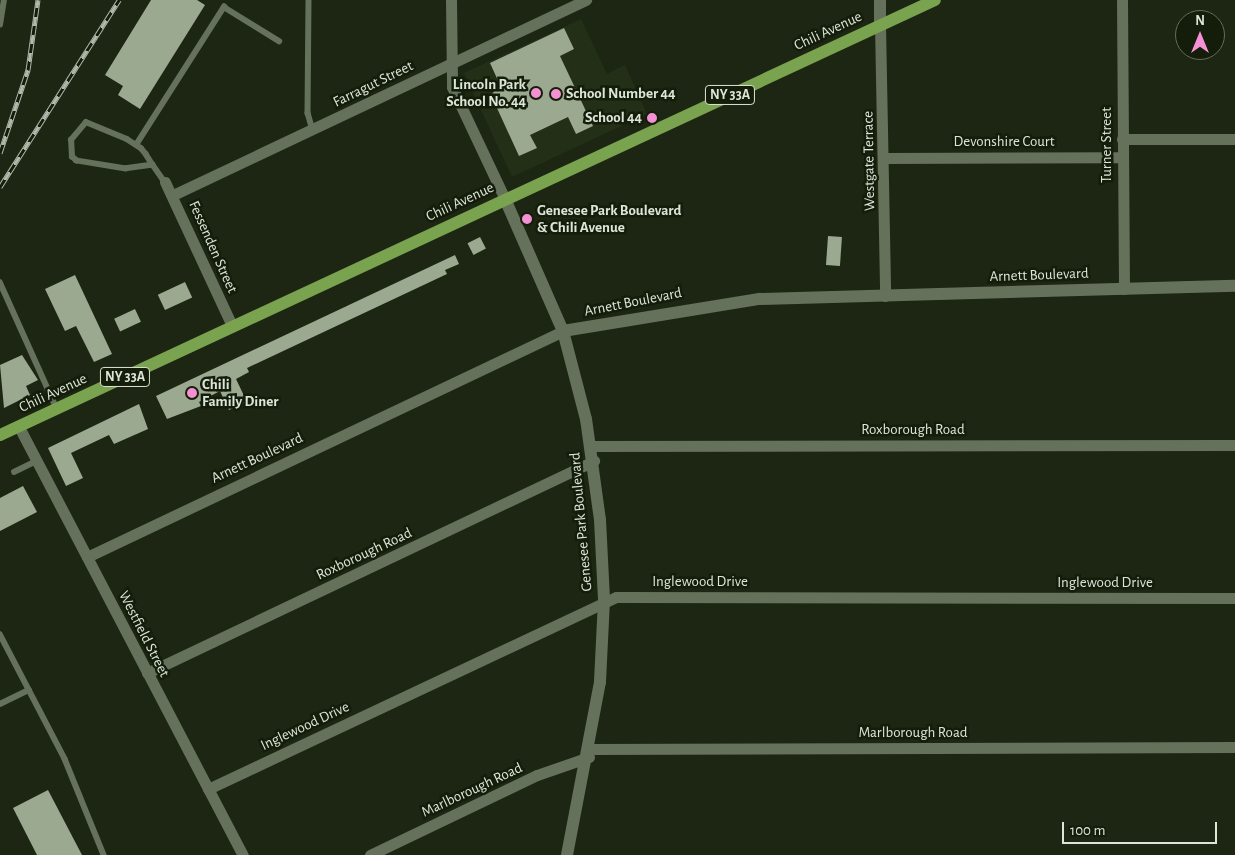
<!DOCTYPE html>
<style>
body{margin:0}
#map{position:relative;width:1235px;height:855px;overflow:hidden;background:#1c2613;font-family:"Alegreya Sans",sans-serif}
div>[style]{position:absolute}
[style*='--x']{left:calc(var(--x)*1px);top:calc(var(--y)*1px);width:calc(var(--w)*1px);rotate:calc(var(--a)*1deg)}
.built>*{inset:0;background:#233017}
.building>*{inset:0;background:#9ca991;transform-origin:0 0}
.service>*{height:5.5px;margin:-2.75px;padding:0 2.75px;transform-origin:2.75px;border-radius:2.75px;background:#65715b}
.minor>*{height:11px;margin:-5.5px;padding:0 5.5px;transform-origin:5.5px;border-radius:5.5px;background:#65715b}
.tertiary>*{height:12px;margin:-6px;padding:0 6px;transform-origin:6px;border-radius:6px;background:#65715b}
.primary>*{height:12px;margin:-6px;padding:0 6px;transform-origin:6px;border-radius:6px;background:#79a34e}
.rail>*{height:5px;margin-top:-2.5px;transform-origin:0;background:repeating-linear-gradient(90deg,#131d0a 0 9px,#b1b9ac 0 18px);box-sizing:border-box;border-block:1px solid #b1b9ac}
.dots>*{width:14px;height:14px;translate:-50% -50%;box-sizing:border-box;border:2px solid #131d0a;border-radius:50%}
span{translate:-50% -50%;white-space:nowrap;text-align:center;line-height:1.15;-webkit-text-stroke:5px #131d0a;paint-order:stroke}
.shield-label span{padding:1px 4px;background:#131d0a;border:1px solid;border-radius:4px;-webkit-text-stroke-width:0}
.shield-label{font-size:14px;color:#dde4d8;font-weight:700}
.street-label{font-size:15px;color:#dde4d8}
.poi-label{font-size:15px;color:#dde4d8;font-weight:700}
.right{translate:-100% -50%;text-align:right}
.left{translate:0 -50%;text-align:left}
.north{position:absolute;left:1175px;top:10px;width:50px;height:50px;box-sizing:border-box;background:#131d0a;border:1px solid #646d5c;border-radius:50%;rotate:0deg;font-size:14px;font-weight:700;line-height:20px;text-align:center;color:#dde4d8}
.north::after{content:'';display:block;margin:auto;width:18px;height:22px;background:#f591d2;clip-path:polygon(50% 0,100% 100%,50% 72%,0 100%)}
.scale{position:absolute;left:1062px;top:822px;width:155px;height:22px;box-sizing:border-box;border:2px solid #dde4d8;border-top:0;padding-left:6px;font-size:15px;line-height:18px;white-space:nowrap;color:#dde4d8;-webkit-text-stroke:4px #131d0a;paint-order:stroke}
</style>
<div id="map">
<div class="built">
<div style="clip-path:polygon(581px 19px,607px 74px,625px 65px,647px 114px,512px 177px,464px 73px)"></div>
</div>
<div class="building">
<div style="clip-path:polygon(151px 0,197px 0,205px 5px,140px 109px,118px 95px,123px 86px,105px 75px)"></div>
<div style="clip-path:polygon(564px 28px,574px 49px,560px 56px,593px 126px,576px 134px,568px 117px,530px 135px,537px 148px,519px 156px,491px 95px,500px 85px,490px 63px)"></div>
<div style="left:828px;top:236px;width:14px;height:29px;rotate:4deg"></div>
<div style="left:480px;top:237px;width:13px;height:14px;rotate:63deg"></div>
<div style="clip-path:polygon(455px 255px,459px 264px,445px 270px,447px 274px,247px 368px,249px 372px,236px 379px,247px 402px,229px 410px,220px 391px,199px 402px,201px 406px,167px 419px,156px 396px)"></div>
<div style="clip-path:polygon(75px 275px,112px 354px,94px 362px,76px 326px,65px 331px,45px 289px)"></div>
<div style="left:185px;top:282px;width:17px;height:30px;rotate:65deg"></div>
<div style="left:135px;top:309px;width:14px;height:23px;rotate:65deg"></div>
<div style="clip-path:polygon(22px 355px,38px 380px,26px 386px,30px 395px,4px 408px,0 365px)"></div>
<div style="clip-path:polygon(139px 404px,148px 429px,114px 444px,109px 435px,71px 453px,83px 478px,66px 486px,48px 448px)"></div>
<div style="clip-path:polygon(23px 486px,37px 512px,0 531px,0 498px)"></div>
<div style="clip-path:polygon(48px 790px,82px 855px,37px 855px,13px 808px)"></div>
</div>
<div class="service">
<div style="--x:309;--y:0;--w:113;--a:90.5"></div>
<div style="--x:308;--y:113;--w:18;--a:74"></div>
<div style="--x:0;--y:25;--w:25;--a:-81"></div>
<div style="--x:136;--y:145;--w:164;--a:-57.5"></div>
<div style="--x:224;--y:7;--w:65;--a:31.7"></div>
<div style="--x:153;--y:165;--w:27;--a:172"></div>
<div style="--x:126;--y:169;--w:50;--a:-170.7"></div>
<div style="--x:77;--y:161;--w:6;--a:-141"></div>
<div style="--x:72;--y:157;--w:17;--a:-93"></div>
<div style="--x:71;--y:140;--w:23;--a:-50"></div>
<div style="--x:86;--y:122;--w:44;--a:22.5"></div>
<div style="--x:127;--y:139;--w:17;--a:33"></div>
<div style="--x:141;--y:148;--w:8;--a:50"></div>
<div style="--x:146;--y:154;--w:13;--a:58"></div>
<div style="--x:153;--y:165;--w:21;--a:55"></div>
<div style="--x:0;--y:282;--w:139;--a:65.8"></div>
<div style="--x:14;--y:472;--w:25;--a:-26"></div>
<div style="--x:0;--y:634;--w:141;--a:62.5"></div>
<div style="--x:65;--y:759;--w:104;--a:67.9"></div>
<div style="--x:0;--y:704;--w:32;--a:-26"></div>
</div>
<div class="minor">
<div style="--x:451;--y:0;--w:87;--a:89.3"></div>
<div style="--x:452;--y:87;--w:124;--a:64.7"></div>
<div style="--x:1122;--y:0;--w:289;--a:89.6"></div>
<div style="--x:880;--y:25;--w:271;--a:88.9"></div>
<div style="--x:1122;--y:139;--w:113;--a:0"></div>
<div style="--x:885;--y:158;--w:237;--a:-0.2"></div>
<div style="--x:165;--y:182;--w:159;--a:65"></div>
<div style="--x:173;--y:195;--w:457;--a:-25.3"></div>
<div style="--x:19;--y:427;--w:483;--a:62.4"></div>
<div style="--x:591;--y:446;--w:644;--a:-0.09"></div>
<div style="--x:87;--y:557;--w:527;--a:-25.4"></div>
<div style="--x:147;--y:673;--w:495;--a:-25.4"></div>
<div style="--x:590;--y:749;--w:645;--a:-0.18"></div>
<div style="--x:208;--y:789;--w:451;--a:-25.2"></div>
<div style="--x:616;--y:597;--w:619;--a:0.09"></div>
<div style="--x:370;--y:855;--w:185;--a:-25.6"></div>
<div style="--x:537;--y:775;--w:55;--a:-19.1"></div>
</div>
<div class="tertiary">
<div style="--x:880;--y:0;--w:25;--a:90"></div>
<div style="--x:505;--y:199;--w:144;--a:66.3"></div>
<div style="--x:563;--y:331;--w:91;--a:75.4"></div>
<div style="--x:586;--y:419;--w:102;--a:82.1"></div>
<div style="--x:600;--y:520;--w:80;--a:87.1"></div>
<div style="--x:604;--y:600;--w:82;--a:92.8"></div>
<div style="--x:600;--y:682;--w:176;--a:100.8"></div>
<div style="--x:563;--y:331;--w:199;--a:-9.3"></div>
<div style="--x:759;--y:299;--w:476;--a:-1.6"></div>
</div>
<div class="primary">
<div style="--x:0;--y:435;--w:1031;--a:-24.95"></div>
</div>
<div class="rail">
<div style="--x:0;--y:153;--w:88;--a:-71.4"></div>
<div style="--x:28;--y:70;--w:71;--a:-81.9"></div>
<div style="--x:0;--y:187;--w:222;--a:-57.5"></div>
</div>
<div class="dots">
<div style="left:536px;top:93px;background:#f591d2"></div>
<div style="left:556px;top:94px;background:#f591d2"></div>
<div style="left:652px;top:118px;background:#f591d2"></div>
<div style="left:527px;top:219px;background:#f591d2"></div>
<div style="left:192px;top:393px;background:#f591d2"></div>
</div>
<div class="shield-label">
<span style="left:730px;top:95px">NY 33A</span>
<span style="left:125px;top:377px">NY 33A</span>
</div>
<div class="street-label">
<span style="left:828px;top:31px;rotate:-25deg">Chili Avenue</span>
<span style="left:373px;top:84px;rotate:-26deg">Farragut Street</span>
<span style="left:1004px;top:142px">Devonshire Court</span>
<span style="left:1107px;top:145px;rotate:-90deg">Turner Street</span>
<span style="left:869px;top:161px;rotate:-91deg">Westgate Terrace</span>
<span style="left:460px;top:202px;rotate:-25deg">Chili Avenue</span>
<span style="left:213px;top:247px;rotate:66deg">Fessenden Street</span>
<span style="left:1039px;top:275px;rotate:-2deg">Arnett Boulevard</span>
<span style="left:633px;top:302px;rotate:-11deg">Arnett Boulevard</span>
<span style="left:53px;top:393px;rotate:-25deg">Chili Avenue</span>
<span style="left:913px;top:430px">Roxborough Road</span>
<span style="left:257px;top:458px;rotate:-25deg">Arnett Boulevard</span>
<span style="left:581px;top:522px;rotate:-95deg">Genesee Park Boulevard</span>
<span style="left:364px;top:554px;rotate:-25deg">Roxborough Road</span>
<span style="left:700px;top:582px">Inglewood Drive</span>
<span style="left:1105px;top:583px">Inglewood Drive</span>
<span style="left:144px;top:634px;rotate:63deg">Westfield Street</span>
<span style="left:305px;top:726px;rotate:-25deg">Inglewood Drive</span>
<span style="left:913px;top:733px">Marlborough Road</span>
<span style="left:472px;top:790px;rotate:-25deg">Marlborough Road</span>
</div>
<div class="poi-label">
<span class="right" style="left:526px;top:93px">Lincoln Park<br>School No. 44</span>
<span class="left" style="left:566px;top:94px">School Number 44</span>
<span class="right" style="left:642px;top:118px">School 44</span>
<span class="left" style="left:537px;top:219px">Genesee Park Boulevard<br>&amp; Chili Avenue</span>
<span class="left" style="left:202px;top:393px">Chili<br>Family Diner</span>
</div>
<div class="north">N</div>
<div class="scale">100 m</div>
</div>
